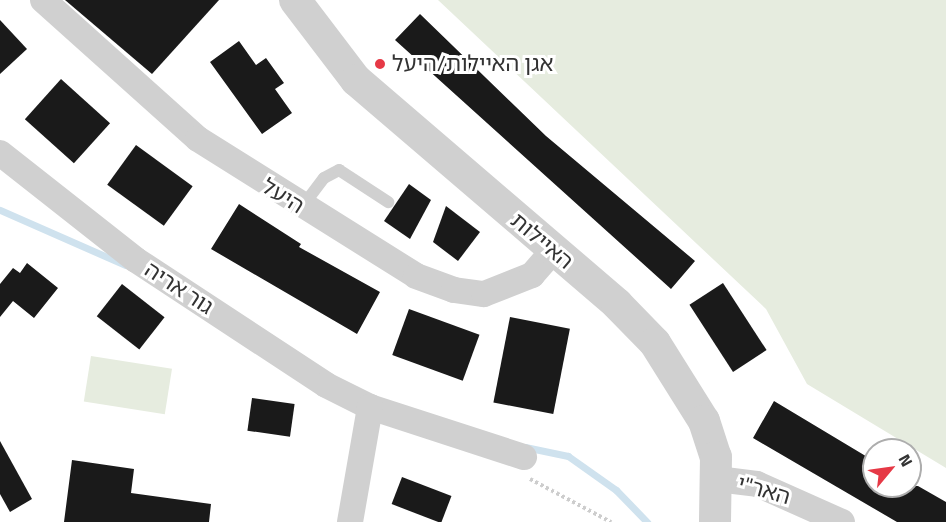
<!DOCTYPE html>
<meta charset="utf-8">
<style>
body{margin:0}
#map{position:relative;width:946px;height:522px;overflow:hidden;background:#fff;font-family:"Titillium Web","Noto Sans Hebrew",sans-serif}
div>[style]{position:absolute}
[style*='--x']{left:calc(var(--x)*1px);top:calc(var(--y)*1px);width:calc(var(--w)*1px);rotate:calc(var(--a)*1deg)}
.green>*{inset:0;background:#e6ecdf;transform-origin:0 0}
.stream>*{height:7px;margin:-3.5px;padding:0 3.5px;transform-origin:3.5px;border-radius:3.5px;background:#cfe2ee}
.building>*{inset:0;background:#1a1a1a;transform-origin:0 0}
.path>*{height:4px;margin-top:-2px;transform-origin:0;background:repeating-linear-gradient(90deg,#cdcdcd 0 3px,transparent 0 6px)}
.service>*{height:12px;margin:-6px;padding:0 6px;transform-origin:6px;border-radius:6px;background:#d0d0d0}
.minor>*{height:26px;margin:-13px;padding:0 13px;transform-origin:13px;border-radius:13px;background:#d0d0d0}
.tertiary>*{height:32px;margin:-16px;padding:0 16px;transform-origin:16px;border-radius:16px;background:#d0d0d0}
.dots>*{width:16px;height:16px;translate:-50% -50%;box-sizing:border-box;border:3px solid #fff;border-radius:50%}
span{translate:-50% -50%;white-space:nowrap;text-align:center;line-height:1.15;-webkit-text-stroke:6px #fff;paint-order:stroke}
.poi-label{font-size:22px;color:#333}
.left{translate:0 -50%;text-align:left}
.street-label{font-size:22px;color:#333}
.north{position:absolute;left:862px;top:438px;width:60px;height:60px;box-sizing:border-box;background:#fff;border:2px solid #adadad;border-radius:50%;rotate:61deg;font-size:16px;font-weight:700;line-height:24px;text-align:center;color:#333}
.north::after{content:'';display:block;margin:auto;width:21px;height:27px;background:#e63946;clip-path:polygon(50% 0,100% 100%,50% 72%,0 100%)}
</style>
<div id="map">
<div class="green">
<div style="clip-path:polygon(438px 0,946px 0,946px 468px,807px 384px,766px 309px)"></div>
<div style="left:91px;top:356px;width:82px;height:46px;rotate:9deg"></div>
</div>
<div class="stream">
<div style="--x:0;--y:210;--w:137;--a:23.7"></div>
<div style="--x:525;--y:447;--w:44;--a:11.8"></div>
<div style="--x:568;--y:456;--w:59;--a:35.3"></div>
<div style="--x:616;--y:490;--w:45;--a:45.9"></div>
</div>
<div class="building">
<div style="clip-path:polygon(65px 0,219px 0,152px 74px)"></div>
<div style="clip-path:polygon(420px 14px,546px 136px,695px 261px,671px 289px,395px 40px)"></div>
<div style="clip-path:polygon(0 20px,27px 49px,0 74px)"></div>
<div style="clip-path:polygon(239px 41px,256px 65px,266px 58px,284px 83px,275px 89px,292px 113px,262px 134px,210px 62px)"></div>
<div style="left:61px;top:79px;width:66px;height:54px;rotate:42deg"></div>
<div style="left:136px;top:145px;width:70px;height:49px;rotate:36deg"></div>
<div style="clip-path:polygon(409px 184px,431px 200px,410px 239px,384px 221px)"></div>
<div style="clip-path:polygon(239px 204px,301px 244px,299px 247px,380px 292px,357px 334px,211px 249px)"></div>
<div style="clip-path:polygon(446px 206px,480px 232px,458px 261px,433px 242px)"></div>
<div style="clip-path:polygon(27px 263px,58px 288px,34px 318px,13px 301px,0 317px,0 284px,13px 268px,20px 273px)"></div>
<div style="left:723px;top:283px;width:80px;height:40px;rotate:57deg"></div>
<div style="left:122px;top:284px;width:54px;height:41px;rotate:38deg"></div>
<div style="left:409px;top:309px;width:75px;height:49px;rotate:20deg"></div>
<div style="left:510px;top:317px;width:61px;height:87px;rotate:11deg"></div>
<div style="left:252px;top:398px;width:43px;height:33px;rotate:8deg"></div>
<div style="clip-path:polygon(774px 401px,874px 461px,874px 486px,918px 486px,946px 502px,946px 522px,897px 522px,753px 438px)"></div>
<div style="clip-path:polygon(0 441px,32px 499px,10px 512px,0 494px)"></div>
<div style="clip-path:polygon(72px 460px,134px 469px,131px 493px,211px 504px,209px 522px,64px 522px)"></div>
<div style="left:402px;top:477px;width:53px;height:29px;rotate:21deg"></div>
</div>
<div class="path">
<div style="--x:530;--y:479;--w:92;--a:28"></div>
</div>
<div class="service">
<div style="--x:302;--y:207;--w:36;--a:-53"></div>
<div style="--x:324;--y:178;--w:17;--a:-28"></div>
<div style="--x:339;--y:170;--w:59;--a:33.1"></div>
</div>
<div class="minor">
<div style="--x:43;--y:0;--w:208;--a:41.9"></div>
<div style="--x:198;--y:139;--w:257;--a:32.1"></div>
<div style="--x:416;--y:276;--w:40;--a:20.2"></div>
<div style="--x:454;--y:290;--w:30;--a:8"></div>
<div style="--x:484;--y:294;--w:52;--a:-21.6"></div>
<div style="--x:532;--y:275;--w:32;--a:-49"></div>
<div style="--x:0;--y:153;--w:173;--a:38.2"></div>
<div style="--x:136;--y:260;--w:227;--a:33.3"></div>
<div style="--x:326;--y:385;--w:49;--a:26.6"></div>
<div style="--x:370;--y:407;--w:162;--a:18"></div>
<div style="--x:717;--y:479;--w:40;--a:7.1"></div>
<div style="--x:757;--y:484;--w:93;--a:24.1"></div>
<div style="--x:350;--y:522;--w:117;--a:-80.1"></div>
</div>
<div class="tertiary">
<div style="--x:295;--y:0;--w:101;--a:52.7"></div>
<div style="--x:356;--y:80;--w:344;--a:40.6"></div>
<div style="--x:617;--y:304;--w:54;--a:45.7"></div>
<div style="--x:655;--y:343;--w:92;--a:57.9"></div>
<div style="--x:704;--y:421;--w:38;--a:72"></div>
<div style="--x:716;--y:457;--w:65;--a:90.9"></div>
</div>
<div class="dots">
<div style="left:380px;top:64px;background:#e63946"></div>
</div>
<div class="poi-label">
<span class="left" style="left:392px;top:64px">אגן האיילות/היעל</span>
</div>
<div class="street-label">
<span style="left:283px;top:196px;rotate:32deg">היעל</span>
<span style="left:542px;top:241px;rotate:40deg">האיילות</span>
<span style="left:179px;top:288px;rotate:33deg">גור אריה</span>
<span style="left:764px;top:490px;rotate:16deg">האר"י</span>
</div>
<div class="north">N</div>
</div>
